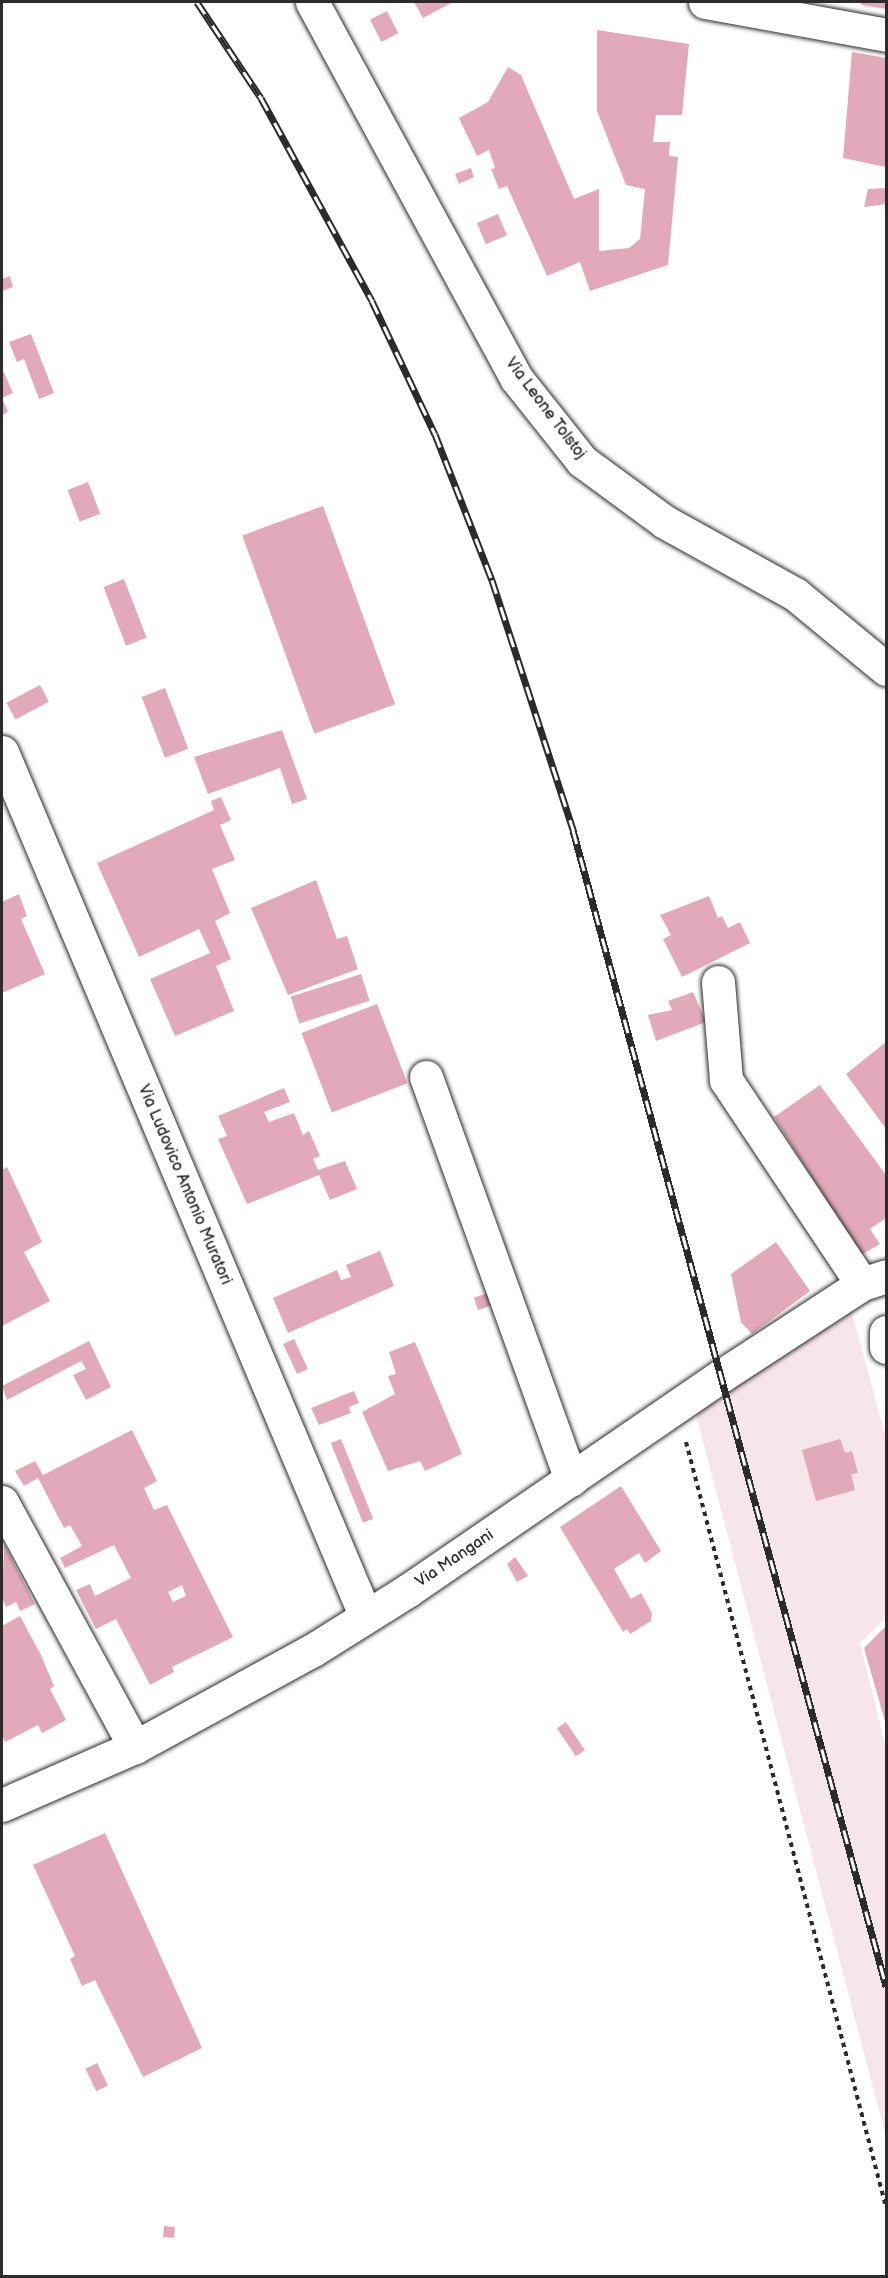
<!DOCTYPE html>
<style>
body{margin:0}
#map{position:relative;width:888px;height:2278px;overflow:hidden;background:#fff;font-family:"Balsamiq Sans",sans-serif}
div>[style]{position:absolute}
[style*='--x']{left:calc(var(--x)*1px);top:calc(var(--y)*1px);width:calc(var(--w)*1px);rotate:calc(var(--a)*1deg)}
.built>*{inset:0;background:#f6e5ea}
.building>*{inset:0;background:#e2a9ba;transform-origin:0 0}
.path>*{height:4px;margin-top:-2px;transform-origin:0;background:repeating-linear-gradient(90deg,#2b2b2b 0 4.5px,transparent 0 9px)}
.roads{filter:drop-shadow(0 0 2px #2b2b2b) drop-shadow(0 0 2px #2b2b2b)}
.minor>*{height:33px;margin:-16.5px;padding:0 16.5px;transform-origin:16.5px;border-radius:16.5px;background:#fff}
.rail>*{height:7px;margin-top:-3.5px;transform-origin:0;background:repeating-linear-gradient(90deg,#fff 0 14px,#2b2b2b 0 28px);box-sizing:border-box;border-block:2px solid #2b2b2b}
span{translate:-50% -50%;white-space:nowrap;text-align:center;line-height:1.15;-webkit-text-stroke:5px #fff;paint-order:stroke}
.street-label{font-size:16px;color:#2b2b2b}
.frame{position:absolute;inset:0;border:3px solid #2b2b2b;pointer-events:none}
</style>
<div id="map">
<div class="built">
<div style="clip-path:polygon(850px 1306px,886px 1438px,886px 1618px,860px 1643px,886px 1748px,886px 2137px,696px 1415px,705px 1399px)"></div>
</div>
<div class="building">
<div style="clip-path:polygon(414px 2px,453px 2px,423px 18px)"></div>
<div style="clip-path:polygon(861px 2px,886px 2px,886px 9px,861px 5px)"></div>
<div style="left:387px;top:11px;width:25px;height:19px;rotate:63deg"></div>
<div style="clip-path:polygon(597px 30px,689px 44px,682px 115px,656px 115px,653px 142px,670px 142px,669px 156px,678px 157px,668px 265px,590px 291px,580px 262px,547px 276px,507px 186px,499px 189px,491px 169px,495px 168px,489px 150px,477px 156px,459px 118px,488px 102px,508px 67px,521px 75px,574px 199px,599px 189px,599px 251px,629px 248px,640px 239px,645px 189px,626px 185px,597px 111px)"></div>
<div style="clip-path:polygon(852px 52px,886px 58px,886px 167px,843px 158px)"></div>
<div style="clip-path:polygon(471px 168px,474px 177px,459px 184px,455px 174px)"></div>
<div style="clip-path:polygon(886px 188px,886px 204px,864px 207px,868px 189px)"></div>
<div style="left:498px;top:214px;width:23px;height:23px;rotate:67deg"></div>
<div style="clip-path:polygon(10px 276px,13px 287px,2px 291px,2px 279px)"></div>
<div style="clip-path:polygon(31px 334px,54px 393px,39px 399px,24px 359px,17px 362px,9px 342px)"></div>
<div style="clip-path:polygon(2px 368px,13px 393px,2px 398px,8px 412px,2px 415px)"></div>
<div style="left:88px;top:482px;width:34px;height:22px;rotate:69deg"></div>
<div style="left:323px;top:506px;width:211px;height:86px;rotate:70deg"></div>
<div style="left:124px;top:579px;width:63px;height:22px;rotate:69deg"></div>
<div style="left:40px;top:685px;width:19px;height:38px;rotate:62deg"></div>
<div style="left:165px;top:688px;width:65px;height:25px;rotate:69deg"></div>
<div style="clip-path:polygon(282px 730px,307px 799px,292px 804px,280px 768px,208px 794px,194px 757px)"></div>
<div style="clip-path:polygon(221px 797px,231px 820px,220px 825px,235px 860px,212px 869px,230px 913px,215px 921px,231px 959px,216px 966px,234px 1011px,175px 1036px,150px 979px,210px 953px,199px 929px,139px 957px,97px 863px,214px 810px,211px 801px)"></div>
<div style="clip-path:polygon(316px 880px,337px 939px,347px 936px,358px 969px,288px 995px,251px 908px)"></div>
<div style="clip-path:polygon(19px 894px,27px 916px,21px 919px,45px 974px,2px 993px,2px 902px)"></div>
<div style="clip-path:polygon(709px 896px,718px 918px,722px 916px,728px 928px,740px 922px,750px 943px,682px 977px,663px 939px,671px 935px,660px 915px)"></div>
<div style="left:361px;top:974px;width:28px;height:74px;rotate:72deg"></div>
<div style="clip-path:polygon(693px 992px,706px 1022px,656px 1041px,648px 1015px,672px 1010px,668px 1001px)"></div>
<div style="left:377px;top:1004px;width:85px;height:81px;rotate:69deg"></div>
<div style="clip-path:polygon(886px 1042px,886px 1129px,846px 1074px)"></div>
<div style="clip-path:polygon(820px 1085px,886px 1175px,886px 1218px,870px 1229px,880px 1244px,861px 1255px,774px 1117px)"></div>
<div style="clip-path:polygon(284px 1088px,290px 1102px,264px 1112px,269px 1122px,294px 1113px,303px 1135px,309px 1131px,320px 1156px,313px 1159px,318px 1170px,345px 1161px,357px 1189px,330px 1200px,319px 1175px,247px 1204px,218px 1139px,227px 1136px,218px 1116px)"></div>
<div style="clip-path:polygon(7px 1167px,42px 1242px,24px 1252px,50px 1301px,2px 1326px,2px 1170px)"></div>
<div style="clip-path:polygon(776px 1242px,810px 1291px,752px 1334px,741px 1322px,731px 1274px)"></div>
<div style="clip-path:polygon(380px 1251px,394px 1286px,288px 1333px,273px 1298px,337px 1270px,341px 1280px,351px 1277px,346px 1265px)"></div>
<div style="left:491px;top:1292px;width:13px;height:18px;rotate:72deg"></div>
<div style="left:294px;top:1339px;width:33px;height:12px;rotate:65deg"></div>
<div style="clip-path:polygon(89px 1341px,111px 1387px,86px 1400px,73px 1375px,86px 1369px,81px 1361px,7px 1400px,2px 1386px)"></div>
<div style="clip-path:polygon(415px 1342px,462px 1454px,425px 1471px,420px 1461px,388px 1471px,362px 1412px,395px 1394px,388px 1376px,396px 1374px,389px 1352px)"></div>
<div style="clip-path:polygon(354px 1391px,359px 1403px,349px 1407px,351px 1413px,319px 1425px,311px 1408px)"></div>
<div style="clip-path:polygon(evenodd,132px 1430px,157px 1481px,144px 1488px,154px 1510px,167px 1505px,233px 1637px,172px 1667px,174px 1672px,150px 1685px,116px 1619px,96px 1629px,76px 1590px,90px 1584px,95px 1596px,131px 1578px,114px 1545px,65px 1568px,60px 1558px,82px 1546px,70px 1525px,64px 1528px,38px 1478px,24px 1486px,15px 1471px,35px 1461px,43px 1475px,132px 1430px,182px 1585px,186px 1596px,173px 1602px,168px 1592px,182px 1585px)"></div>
<div style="left:341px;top:1439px;width:86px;height:11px;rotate:68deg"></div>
<div style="clip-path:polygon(840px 1439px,845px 1453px,852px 1451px,858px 1473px,851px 1474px,855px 1490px,816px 1501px,802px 1450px)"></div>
<div style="clip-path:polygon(621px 1486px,661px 1551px,645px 1563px,639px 1553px,614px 1569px,631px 1599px,641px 1593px,652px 1613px,651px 1621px,630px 1634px,627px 1629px,623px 1632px,560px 1527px)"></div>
<div style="clip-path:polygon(4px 1544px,35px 1604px,20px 1611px,16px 1602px,6px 1607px,2px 1598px)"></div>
<div style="clip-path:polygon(515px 1557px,528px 1576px,517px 1582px,507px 1564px)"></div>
<div style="clip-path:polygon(20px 1616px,41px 1655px,54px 1686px,50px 1689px,66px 1720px,42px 1733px,38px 1725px,5px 1742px,2px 1735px,2px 1626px)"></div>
<div style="clip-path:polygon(886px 1626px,886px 1725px,864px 1648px)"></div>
<div style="left:566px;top:1722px;width:34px;height:11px;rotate:56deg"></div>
<div style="clip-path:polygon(105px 1833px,202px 2048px,143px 2077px,95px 1980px,82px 1986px,70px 1959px,75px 1956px,33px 1865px)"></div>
<div style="left:97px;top:2063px;width:25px;height:13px;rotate:64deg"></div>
<div style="left:164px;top:2226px;width:11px;height:11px;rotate:5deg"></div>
</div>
<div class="path">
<div style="--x:686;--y:1442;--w:791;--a:75.35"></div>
</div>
<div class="roads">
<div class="minor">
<div style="--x:312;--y:2;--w:428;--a:61.5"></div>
<div style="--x:516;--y:378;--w:106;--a:51.5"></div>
<div style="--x:582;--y:461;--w:103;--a:36.3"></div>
<div style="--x:665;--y:522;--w:149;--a:29"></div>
<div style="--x:795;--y:594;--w:118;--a:39.5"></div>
<div style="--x:705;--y:2;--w:184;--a:10.3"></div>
<div style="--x:2;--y:752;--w:938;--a:67.18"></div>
<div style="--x:718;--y:982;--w:98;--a:85.3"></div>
<div style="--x:726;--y:1080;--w:245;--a:56.3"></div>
<div style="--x:426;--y:1077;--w:428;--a:70.2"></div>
<div style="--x:886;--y:1332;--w:15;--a:90"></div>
<div style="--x:2;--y:1502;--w:279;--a:61.5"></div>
<div style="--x:2;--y:1805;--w:145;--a:-23.6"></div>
<div style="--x:135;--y:1747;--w:203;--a:-28.6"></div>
<div style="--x:313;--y:1650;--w:111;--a:-32.1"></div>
<div style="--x:407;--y:1591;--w:381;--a:-34.4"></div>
<div style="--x:721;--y:1376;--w:168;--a:-33.1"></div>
<div style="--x:862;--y:1284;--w:25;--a:-18"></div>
</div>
</div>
<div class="rail">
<div style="--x:197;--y:2;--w:115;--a:56.3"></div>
<div style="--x:261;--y:98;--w:231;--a:61.3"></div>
<div style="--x:372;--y:301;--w:147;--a:64.7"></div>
<div style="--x:435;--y:434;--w:157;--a:68.7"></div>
<div style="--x:492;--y:580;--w:263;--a:72"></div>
<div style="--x:573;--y:830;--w:1198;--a:74.85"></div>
</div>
<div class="street-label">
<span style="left:545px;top:409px;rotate:53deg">Via Leone Tolstoj</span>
<span style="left:184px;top:1185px;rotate:67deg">Via Ludovico Antonio Muratori</span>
<span style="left:455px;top:1559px;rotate:-34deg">Via Mangani</span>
</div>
<div class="frame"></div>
</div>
